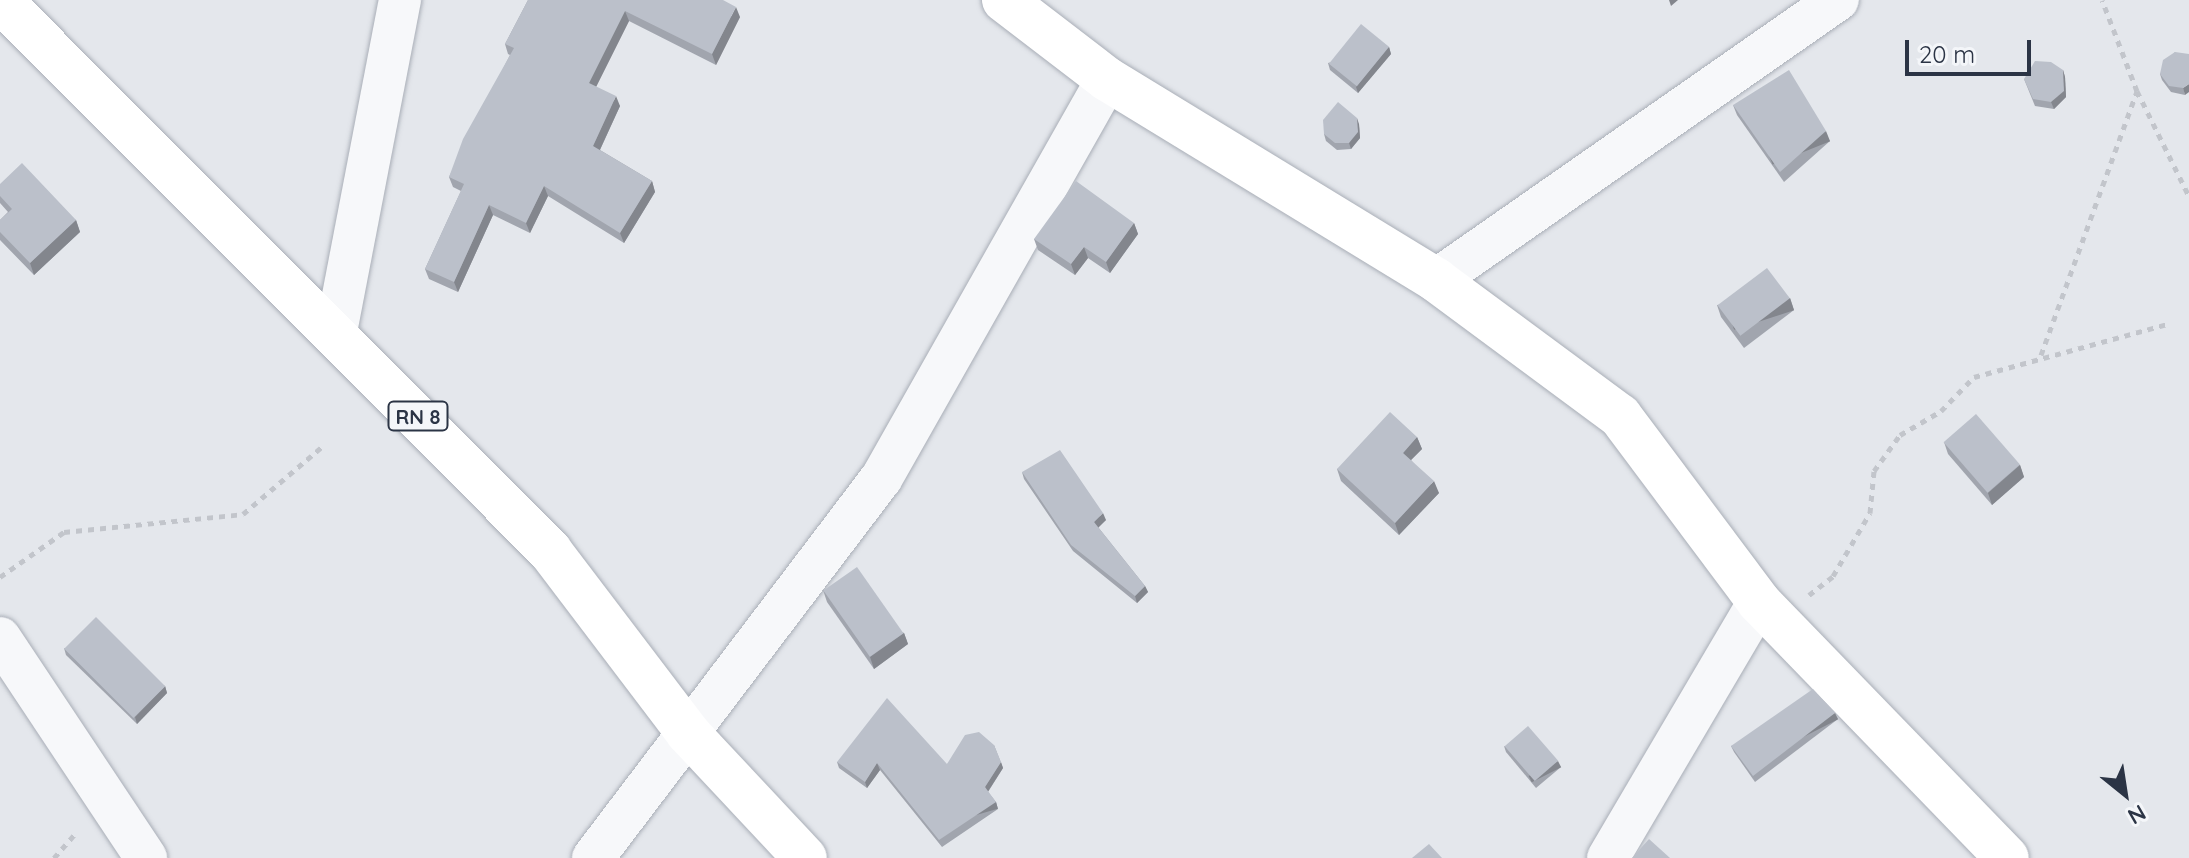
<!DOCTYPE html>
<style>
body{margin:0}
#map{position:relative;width:2189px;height:858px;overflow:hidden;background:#e4e7ec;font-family:Quicksand,sans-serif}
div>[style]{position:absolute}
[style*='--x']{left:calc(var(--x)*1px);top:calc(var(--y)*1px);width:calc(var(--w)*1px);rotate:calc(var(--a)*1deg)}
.path>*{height:5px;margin-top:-2.5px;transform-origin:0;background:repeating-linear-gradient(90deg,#c2c5cb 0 6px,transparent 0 12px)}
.roads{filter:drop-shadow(0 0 2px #a9aeb7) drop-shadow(0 0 2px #a9aeb7)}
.street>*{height:42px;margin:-21px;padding:0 21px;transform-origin:21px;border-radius:21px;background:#f7f8fa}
.secondary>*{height:44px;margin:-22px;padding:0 22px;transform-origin:22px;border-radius:22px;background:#fff}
.primary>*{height:44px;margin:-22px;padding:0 22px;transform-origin:22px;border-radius:22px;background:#fff}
.wall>*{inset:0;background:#a1a5ae}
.shaded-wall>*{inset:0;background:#83868d;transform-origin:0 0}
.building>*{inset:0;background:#bbc0ca;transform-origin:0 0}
span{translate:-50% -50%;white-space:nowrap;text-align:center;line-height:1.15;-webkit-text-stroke:6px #f4f6f9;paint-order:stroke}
.shield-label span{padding:2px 6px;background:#f4f6f9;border:2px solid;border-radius:6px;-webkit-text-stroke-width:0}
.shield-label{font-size:20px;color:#2b3445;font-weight:700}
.north{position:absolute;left:2085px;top:754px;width:80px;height:80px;-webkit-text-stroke:6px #f4f6f9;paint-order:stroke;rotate:150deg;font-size:22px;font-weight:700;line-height:32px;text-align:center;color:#2b3445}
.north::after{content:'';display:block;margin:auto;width:28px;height:36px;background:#2b3445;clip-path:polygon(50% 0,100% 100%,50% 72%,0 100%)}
.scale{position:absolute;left:1905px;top:40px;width:126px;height:36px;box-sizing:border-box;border:4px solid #2b3445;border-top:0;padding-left:10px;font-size:24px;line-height:28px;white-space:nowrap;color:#2b3445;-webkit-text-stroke:6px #f4f6f9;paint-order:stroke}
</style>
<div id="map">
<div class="path">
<div style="--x:2137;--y:91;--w:117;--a:63.7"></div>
<div style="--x:2041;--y:355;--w:281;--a:-70"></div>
<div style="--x:2137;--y:91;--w:97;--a:-111"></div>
<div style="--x:0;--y:577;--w:78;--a:-35.1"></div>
<div style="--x:64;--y:532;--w:180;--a:-5.7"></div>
<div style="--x:243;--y:514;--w:105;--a:-40.4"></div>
<div style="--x:1809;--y:595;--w:31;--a:-38"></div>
<div style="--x:1833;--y:576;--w:73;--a:-59.6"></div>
<div style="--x:1870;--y:513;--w:42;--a:-84.6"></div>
<div style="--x:1874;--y:471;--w:44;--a:-54.2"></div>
<div style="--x:1900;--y:435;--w:48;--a:-30.3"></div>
<div style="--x:1941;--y:411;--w:47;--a:-45.9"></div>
<div style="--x:1974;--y:377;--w:201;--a:-15.3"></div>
<div style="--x:54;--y:858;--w:35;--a:-49"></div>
</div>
<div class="roads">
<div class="street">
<div style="--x:1436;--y:280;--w:490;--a:-34.9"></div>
<div style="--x:336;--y:332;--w:338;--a:-79.1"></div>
<div style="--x:0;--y:638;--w:264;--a:56.4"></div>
<div style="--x:593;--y:858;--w:476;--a:-52.8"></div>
<div style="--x:881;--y:479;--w:459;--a:-60.5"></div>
<div style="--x:1608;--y:858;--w:297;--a:-59.5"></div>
</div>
<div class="secondary">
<div style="--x:1004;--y:0;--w:130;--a:37.5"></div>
<div style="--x:1107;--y:79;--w:386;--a:31.4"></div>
<div style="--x:1436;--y:280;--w:229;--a:36.5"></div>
<div style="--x:1620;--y:416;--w:232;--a:53.2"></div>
<div style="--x:1759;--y:602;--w:356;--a:45.9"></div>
</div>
<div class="primary">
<div style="--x:0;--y:0;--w:779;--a:45.05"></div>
<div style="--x:550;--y:551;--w:228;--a:52.8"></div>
<div style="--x:688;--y:733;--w:171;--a:46.9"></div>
</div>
</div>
<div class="wall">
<div style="clip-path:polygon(528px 0,740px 17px,716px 65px,629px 21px,596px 87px,620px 106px,600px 150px,652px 181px,655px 192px,624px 243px,548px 196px,530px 233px,493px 215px,458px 292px,429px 279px,425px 269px,461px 191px,453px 187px,449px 177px,510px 55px,508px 54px,505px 44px)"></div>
<div style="clip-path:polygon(1389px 47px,1391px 54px,1358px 93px,1330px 70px,1328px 63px)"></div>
<div style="clip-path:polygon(2175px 52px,2185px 95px,2171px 92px,2162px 80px,2160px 74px)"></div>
<div style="clip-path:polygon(2063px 70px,2065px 77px,2066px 97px,2054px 109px,2035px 106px,2024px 79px)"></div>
<div style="clip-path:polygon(1733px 105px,1830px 141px,1784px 182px,1737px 115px)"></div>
<div style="clip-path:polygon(1359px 124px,1360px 138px,1351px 149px,1337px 150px,1326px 141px,1324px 134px)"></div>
<div style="clip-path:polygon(0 184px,76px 220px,80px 232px,34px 275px,0 240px,0 220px,8px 212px,0 203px)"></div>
<div style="clip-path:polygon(1134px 223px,1138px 234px,1110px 273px,1088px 258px,1075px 275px,1038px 250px,1034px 239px)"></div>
<div style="clip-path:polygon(1790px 298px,1794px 310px,1744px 348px,1721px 317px,1717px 305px)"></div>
<div style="clip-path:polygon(1417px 437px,1422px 449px,1411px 460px,1439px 493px,1399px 535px,1341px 481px,1337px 469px)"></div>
<div style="clip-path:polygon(1944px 442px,2020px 465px,2024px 477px,1992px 505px,1948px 454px)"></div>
<div style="clip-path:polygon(1022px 472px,1106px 520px,1098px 527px,1145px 586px,1148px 592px,1137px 603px,1073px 551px,1024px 479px)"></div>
<div style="clip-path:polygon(823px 590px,904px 633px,908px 644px,874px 669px,827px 602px)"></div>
<div style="clip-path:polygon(64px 648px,165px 686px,167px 693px,137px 724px,66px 655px)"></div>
<div style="clip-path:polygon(1838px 719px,1755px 782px,1734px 752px,1731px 746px)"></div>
<div style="clip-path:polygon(994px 745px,1003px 768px,988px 792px,996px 802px,998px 809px,942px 847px,880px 770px,867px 788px,839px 768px,837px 762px,947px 764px)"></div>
<div style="clip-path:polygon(1504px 746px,1561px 767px,1536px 788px,1506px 752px)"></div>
</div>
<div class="shaded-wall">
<div style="clip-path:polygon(1669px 0,1678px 0,1671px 6px)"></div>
<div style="clip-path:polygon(736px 7px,740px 17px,716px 65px,712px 54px)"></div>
<div style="clip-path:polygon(625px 11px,629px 21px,593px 93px,589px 83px)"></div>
<div style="clip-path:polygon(1389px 47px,1391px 54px,1358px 93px,1356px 87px)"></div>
<div style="clip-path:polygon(2063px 70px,2065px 77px,2066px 97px,2054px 109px,2051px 102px)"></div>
<div style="clip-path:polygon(2189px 84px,2189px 92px,2185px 95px,2183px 88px)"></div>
<div style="clip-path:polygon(616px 96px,620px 106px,597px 156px,593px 146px)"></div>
<div style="clip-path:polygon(1357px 118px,1359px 124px,1360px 138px,1351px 149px,1349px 143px)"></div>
<div style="left:1826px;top:131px;width:11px;height:62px;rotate:68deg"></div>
<div style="clip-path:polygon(652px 181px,655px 192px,624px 243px,620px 233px)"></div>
<div style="clip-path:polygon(544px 186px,548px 196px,530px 233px,526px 223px)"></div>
<div style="clip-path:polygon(489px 205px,493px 215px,458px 292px,454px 282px)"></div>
<div style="clip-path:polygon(76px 220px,80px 232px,34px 275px,30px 263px)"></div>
<div style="clip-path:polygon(1134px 223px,1138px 234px,1110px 273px,1106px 262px)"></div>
<div style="clip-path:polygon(1084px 247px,1088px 258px,1075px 275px,1071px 264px)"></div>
<div style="left:1790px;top:298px;width:13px;height:63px;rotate:72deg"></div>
<div style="clip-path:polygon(1417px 437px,1422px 449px,1407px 464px,1403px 453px)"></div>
<div style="clip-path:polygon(2020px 465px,2024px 477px,1992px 505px,1988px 493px)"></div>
<div style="clip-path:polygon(1434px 481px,1439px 493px,1399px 535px,1395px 523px)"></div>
<div style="clip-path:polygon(1103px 513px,1106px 520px,1097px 529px,1094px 522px)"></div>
<div style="clip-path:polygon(1145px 586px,1148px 592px,1137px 603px,1135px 596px)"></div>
<div style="clip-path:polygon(904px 633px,908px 644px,874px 669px,870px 657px)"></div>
<div style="clip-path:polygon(165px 686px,167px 693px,137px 724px,135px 717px)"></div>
<div style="left:1835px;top:713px;width:7px;height:103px;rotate:63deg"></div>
<div style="left:1558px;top:761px;width:7px;height:33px;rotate:63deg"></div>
<div style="clip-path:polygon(1001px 762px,1003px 768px,987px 793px,985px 787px)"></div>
<div style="clip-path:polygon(877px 763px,880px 770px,867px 788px,865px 782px)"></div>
<div style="left:996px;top:802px;width:7px;height:69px;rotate:74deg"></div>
</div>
<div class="building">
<div style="clip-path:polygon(528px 0,723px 0,736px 7px,712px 54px,625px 11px,589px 83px,616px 96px,593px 146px,652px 181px,620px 233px,544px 186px,526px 223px,489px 205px,454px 282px,425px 269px,464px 184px,449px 177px,463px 139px,514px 48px,505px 44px)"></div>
<div style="left:1361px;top:24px;width:36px;height:51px;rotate:39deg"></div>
<div style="clip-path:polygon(2175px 52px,2189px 54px,2189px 84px,2183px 88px,2169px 86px,2160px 74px,2163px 60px)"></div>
<div style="clip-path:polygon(2035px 61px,2051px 62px,2063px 70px,2064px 91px,2051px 102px,2033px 99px,2024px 79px)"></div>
<div style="clip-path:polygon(1789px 70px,1826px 131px,1780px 172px,1733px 105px)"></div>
<div style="clip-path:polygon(1338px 102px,1357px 118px,1358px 132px,1349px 143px,1335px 143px,1324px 134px,1323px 120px)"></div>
<div style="clip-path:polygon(22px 163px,76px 220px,30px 263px,0 232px,0 220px,12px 209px,0 196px,0 184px)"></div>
<div style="clip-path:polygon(1076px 181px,1134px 223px,1106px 262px,1084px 247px,1071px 264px,1034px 239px)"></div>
<div style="left:1767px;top:268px;width:38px;height:62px;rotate:53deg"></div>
<div style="clip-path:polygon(1390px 412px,1417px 437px,1403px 453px,1434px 481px,1395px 523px,1337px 469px)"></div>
<div style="left:1976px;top:414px;width:67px;height:43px;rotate:49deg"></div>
<div style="clip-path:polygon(1060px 450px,1103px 513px,1094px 522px,1145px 586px,1135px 596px,1071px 545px,1022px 472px)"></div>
<div style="left:857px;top:567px;width:81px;height:41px;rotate:55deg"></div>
<div style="left:96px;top:617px;width:98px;height:45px;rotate:45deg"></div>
<div style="clip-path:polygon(1813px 689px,1835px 713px,1753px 776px,1731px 746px)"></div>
<div style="clip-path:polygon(887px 698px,947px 764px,965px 735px,979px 732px,994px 745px,1001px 762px,985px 787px,996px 802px,939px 840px,877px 763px,865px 782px,837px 762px)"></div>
<div style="left:1528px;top:726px;width:46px;height:31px;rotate:49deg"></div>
<div style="clip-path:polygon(1649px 839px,1670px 858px,1632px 858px)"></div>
<div style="clip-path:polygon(1429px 844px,1442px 858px,1412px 858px)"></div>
</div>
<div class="shield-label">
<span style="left:418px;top:416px">RN 8</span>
</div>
<div class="north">N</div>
<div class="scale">20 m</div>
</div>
